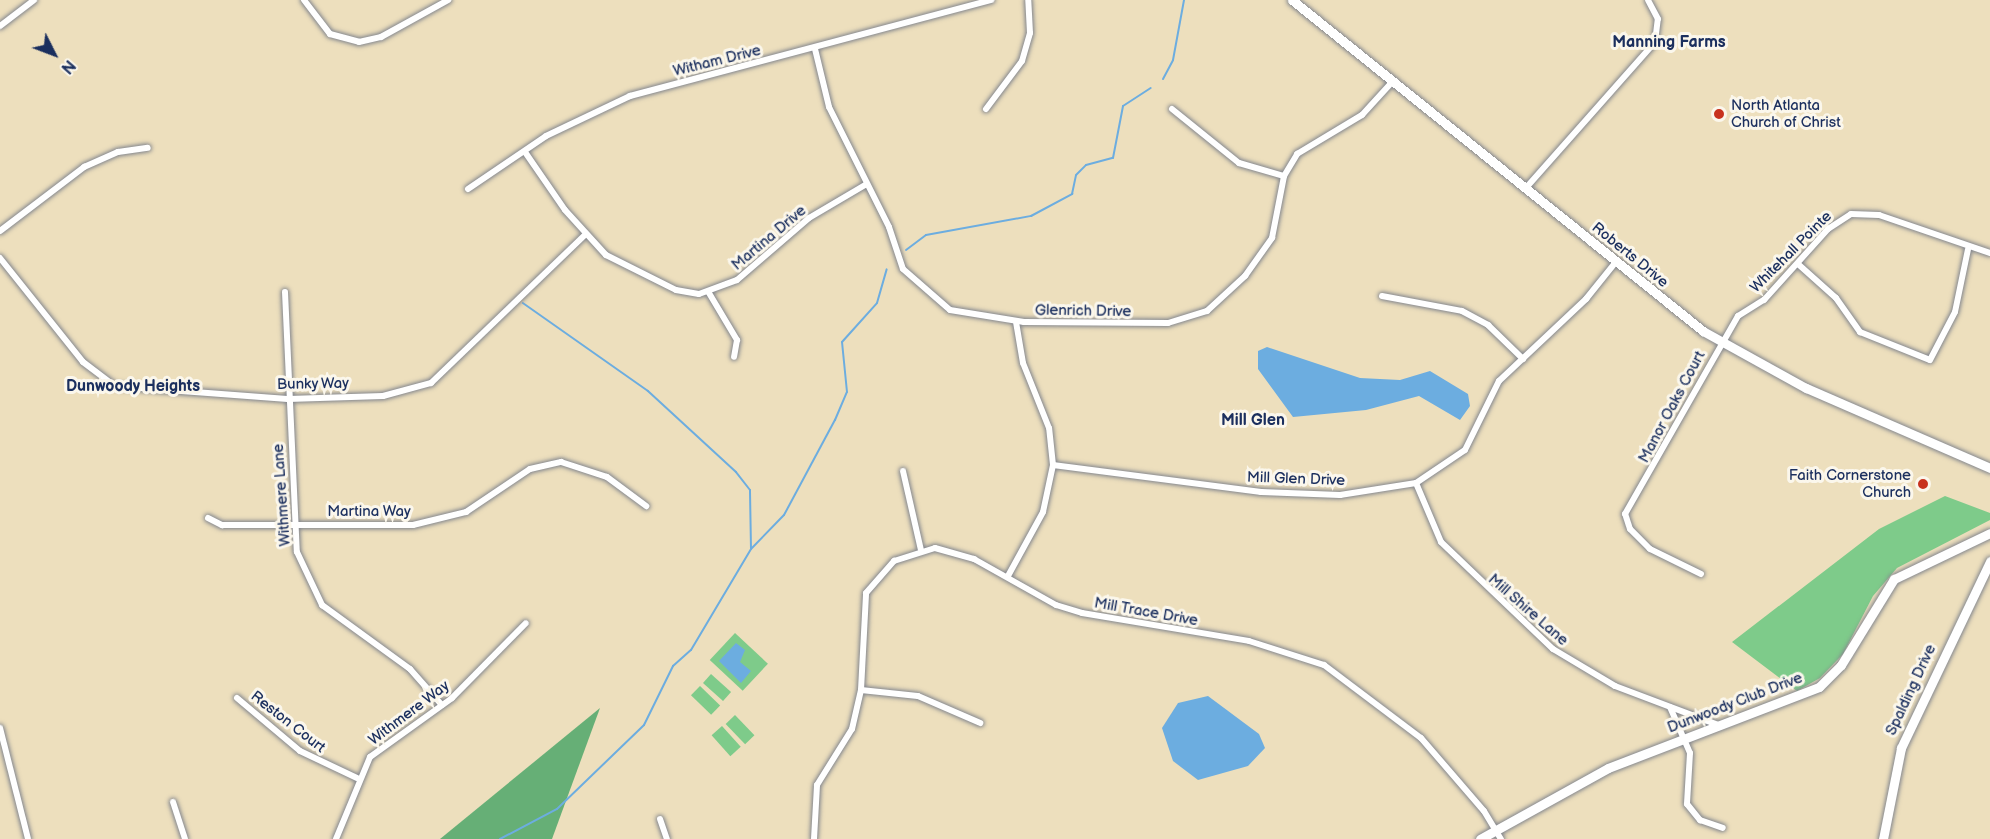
<!DOCTYPE html>
<style>
body{margin:0}
#map{position:relative;width:1990px;height:839px;overflow:hidden;background:#eddfbd;font-family:"Balsamiq Sans",sans-serif}
div>[style]{position:absolute}
[style*='--x']{left:calc(var(--x)*1px);top:calc(var(--y)*1px);width:calc(var(--w)*1px);rotate:calc(var(--a)*1deg)}
.green>*{inset:0;background:#7ecb8a;transform-origin:0 0}
.forest>*{inset:0;background:#66af76}
.water>*{inset:0;background:#6cade0}
.stream>*{height:2px;margin:-1px;padding:0 1px;transform-origin:1px;border-radius:1px;background:#6cade0}
.roads{filter:drop-shadow(0 0 2px #84878e) drop-shadow(0 0 2px #84878e)}
.street>*{height:6px;margin:-3px;padding:0 3px;transform-origin:3px;border-radius:3px;background:#fff}
.secondary>*{height:9px;margin:-4.5px;padding:0 4.5px;transform-origin:4.5px;border-radius:4.5px;background:#fff}
.dots>*{width:16px;height:16px;translate:-50% -50%;box-sizing:border-box;border:3px solid #fbf7ec;border-radius:50%}
span{translate:-50% -50%;white-space:nowrap;text-align:center;line-height:1.15;-webkit-text-stroke:6px #fbf7ec;paint-order:stroke}
.street-label{font-size:15px;color:#1b2f5e}
.poi-label{font-size:15px;color:#1b2f5e}
.left{translate:0 -50%;text-align:left}
.right{translate:-100% -50%;text-align:right}
.neighbourhood-label{font-size:16px;color:#1b2f5e;font-weight:700}
.north{position:absolute;left:24px;top:24px;width:60px;height:60px;-webkit-text-stroke:4px #fbf7ec;paint-order:stroke;rotate:132deg;font-size:16px;font-weight:700;line-height:24px;text-align:center;color:#1b2f5e}
.north::after{content:'';display:block;margin:auto;width:21px;height:27px;background:#1b2f5e;clip-path:polygon(50% 0,100% 100%,50% 72%,0 100%)}
</style>
<div id="map">
<div class="green">
<div style="clip-path:polygon(1945px 496px,1990px 513px,1990px 520px,1897px 568px,1873px 596px,1843px 654px,1820px 678px,1797px 691px,1732px 642px,1879px 529px)"></div>
<div style="left:735px;top:633px;width:45px;height:37px;rotate:43deg"></div>
<div style="left:711px;top:674px;width:27px;height:12px;rotate:42deg"></div>
<div style="left:700px;top:686px;width:28px;height:13px;rotate:44deg"></div>
<div style="left:735px;top:715px;width:28px;height:13px;rotate:46deg"></div>
<div style="left:722px;top:726px;width:28px;height:14px;rotate:48deg"></div>
</div>
<div class="forest">
<div style="clip-path:polygon(600px 708px,552px 839px,440px 839px)"></div>
</div>
<div class="water">
<div style="clip-path:polygon(1267px 347px,1360px 378px,1400px 380px,1430px 371px,1468px 394px,1470px 406px,1460px 420px,1419px 396px,1366px 410px,1293px 417px,1258px 369px,1258px 351px)"></div>
<div style="clip-path:polygon(736px 643px,745px 650px,740px 662px,751px 671px,741px 683px,719px 661px)"></div>
<div style="clip-path:polygon(1208px 696px,1259px 734px,1265px 748px,1248px 766px,1198px 780px,1173px 761px,1162px 728px,1178px 703px)"></div>
</div>
<div class="stream">
<div style="--x:1163;--y:79;--w:21;--a:-62"></div>
<div style="--x:1173;--y:60;--w:61;--a:-79.6"></div>
<div style="--x:906;--y:250;--w:25;--a:-37"></div>
<div style="--x:926;--y:235;--w:107;--a:-10.3"></div>
<div style="--x:1031;--y:216;--w:47;--a:-28.2"></div>
<div style="--x:1072;--y:194;--w:19;--a:-78"></div>
<div style="--x:1076;--y:175;--w:14;--a:-45"></div>
<div style="--x:1086;--y:165;--w:28;--a:-15"></div>
<div style="--x:1113;--y:158;--w:53;--a:-79.1"></div>
<div style="--x:1123;--y:106;--w:33;--a:-33"></div>
<div style="--x:751;--y:549;--w:47;--a:-45.9"></div>
<div style="--x:784;--y:515;--w:108;--a:-61.8"></div>
<div style="--x:835;--y:420;--w:30;--a:-67"></div>
<div style="--x:847;--y:392;--w:50;--a:-95.7"></div>
<div style="--x:842;--y:342;--w:52;--a:-48.1"></div>
<div style="--x:877;--y:303;--w:35;--a:-74"></div>
<div style="--x:500;--y:839;--w:64;--a:-27.8"></div>
<div style="--x:557;--y:809;--w:121;--a:-44"></div>
<div style="--x:644;--y:725;--w:66;--a:-63.8"></div>
<div style="--x:673;--y:666;--w:24;--a:-42"></div>
<div style="--x:691;--y:650;--w:117;--a:-59.3"></div>
<div style="--x:751;--y:549;--w:59;--a:-91"></div>
<div style="--x:750;--y:490;--w:23;--a:-128"></div>
<div style="--x:736;--y:472;--w:120;--a:-137.4"></div>
<div style="--x:648;--y:391;--w:153;--a:-144.9"></div>
</div>
<div class="roads">
<div class="street">
<div style="--x:304;--y:0;--w:43;--a:52.6"></div>
<div style="--x:330;--y:34;--w:30;--a:15"></div>
<div style="--x:359;--y:42;--w:23;--a:-13"></div>
<div style="--x:381;--y:37;--w:77;--a:-28.9"></div>
<div style="--x:0;--y:26;--w:43;--a:-37.4"></div>
<div style="--x:815;--y:49;--w:60;--a:76.4"></div>
<div style="--x:829;--y:107;--w:134;--a:63.4"></div>
<div style="--x:889;--y:227;--w:44;--a:71.6"></div>
<div style="--x:903;--y:269;--w:62;--a:41.1"></div>
<div style="--x:950;--y:310;--w:75;--a:9.2"></div>
<div style="--x:1024;--y:322;--w:144;--a:0.4"></div>
<div style="--x:1168;--y:323;--w:41;--a:-17.1"></div>
<div style="--x:1207;--y:311;--w:52;--a:-42.6"></div>
<div style="--x:1245;--y:276;--w:47;--a:-54.6"></div>
<div style="--x:1272;--y:238;--w:63;--a:-79"></div>
<div style="--x:1284;--y:176;--w:26;--a:-59"></div>
<div style="--x:1297;--y:154;--w:76;--a:-31"></div>
<div style="--x:1362;--y:115;--w:46;--a:-47.6"></div>
<div style="--x:986;--y:109;--w:60;--a:-53.1"></div>
<div style="--x:1022;--y:61;--w:29;--a:-74"></div>
<div style="--x:1030;--y:33;--w:33;--a:-93"></div>
<div style="--x:1172;--y:109;--w:86;--a:38.9"></div>
<div style="--x:1239;--y:163;--w:47;--a:16.1"></div>
<div style="--x:525;--y:152;--w:70;--a:55.4"></div>
<div style="--x:565;--y:210;--w:61;--a:47.7"></div>
<div style="--x:606;--y:255;--w:78;--a:26.6"></div>
<div style="--x:676;--y:290;--w:23;--a:10"></div>
<div style="--x:699;--y:294;--w:40;--a:-20.2"></div>
<div style="--x:737;--y:280;--w:95;--a:-40.7"></div>
<div style="--x:809;--y:218;--w:65;--a:-30.5"></div>
<div style="--x:468;--y:189;--w:94;--a:-34.2"></div>
<div style="--x:546;--y:136;--w:93;--a:-25.5"></div>
<div style="--x:630;--y:96;--w:374;--a:-14.9"></div>
<div style="--x:1525;--y:189;--w:196;--a:-48.5"></div>
<div style="--x:1655;--y:42;--w:23;--a:-83"></div>
<div style="--x:1658;--y:19;--w:21;--a:-118"></div>
<div style="--x:0;--y:231;--w:106;--a:-37.3"></div>
<div style="--x:84;--y:167;--w:37;--a:-24"></div>
<div style="--x:118;--y:152;--w:30;--a:-8"></div>
<div style="--x:0;--y:258;--w:133;--a:51.4"></div>
<div style="--x:83;--y:362;--w:40;--a:37"></div>
<div style="--x:115;--y:386;--w:173;--a:4.3"></div>
<div style="--x:288;--y:399;--w:95;--a:-1.8"></div>
<div style="--x:383;--y:396;--w:50;--a:-15.2"></div>
<div style="--x:431;--y:383;--w:215;--a:-43.9"></div>
<div style="--x:1798;--y:264;--w:51;--a:41.8"></div>
<div style="--x:1836;--y:298;--w:42;--a:54.8"></div>
<div style="--x:1860;--y:332;--w:75;--a:21.8"></div>
<div style="--x:1930;--y:360;--w:54;--a:-62.5"></div>
<div style="--x:1955;--y:312;--w:64;--a:-78.3"></div>
<div style="--x:285;--y:292;--w:260;--a:87.4"></div>
<div style="--x:297;--y:552;--w:59;--a:64.7"></div>
<div style="--x:322;--y:605;--w:109;--a:36"></div>
<div style="--x:410;--y:669;--w:48;--a:48.4"></div>
<div style="--x:709;--y:293;--w:55;--a:59.2"></div>
<div style="--x:737;--y:340;--w:17;--a:100"></div>
<div style="--x:1382;--y:296;--w:81;--a:10.6"></div>
<div style="--x:1462;--y:311;--w:30;--a:28"></div>
<div style="--x:1488;--y:325;--w:49;--a:44.2"></div>
<div style="--x:1053;--y:465;--w:210;--a:7.4"></div>
<div style="--x:1261;--y:492;--w:79;--a:2.2"></div>
<div style="--x:1340;--y:495;--w:77;--a:-9"></div>
<div style="--x:1416;--y:483;--w:59;--a:-34"></div>
<div style="--x:1465;--y:450;--w:77;--a:-63.8"></div>
<div style="--x:1499;--y:381;--w:120;--a:-43.3"></div>
<div style="--x:1586;--y:299;--w:46;--a:-51.1"></div>
<div style="--x:903;--y:471;--w:81;--a:77.2"></div>
<div style="--x:1416;--y:483;--w:64;--a:67"></div>
<div style="--x:1441;--y:542;--w:155;--a:43.7"></div>
<div style="--x:1553;--y:649;--w:72;--a:30.8"></div>
<div style="--x:1615;--y:686;--w:110;--a:20.7"></div>
<div style="--x:208;--y:518;--w:16;--a:27"></div>
<div style="--x:222;--y:525;--w:191;--a:0"></div>
<div style="--x:413;--y:525;--w:55;--a:-13.8"></div>
<div style="--x:466;--y:512;--w:77;--a:-33.9"></div>
<div style="--x:530;--y:469;--w:32;--a:-13"></div>
<div style="--x:561;--y:462;--w:48;--a:18.1"></div>
<div style="--x:607;--y:477;--w:49;--a:36.6"></div>
<div style="--x:1701;--y:574;--w:57;--a:-153.9"></div>
<div style="--x:1650;--y:549;--w:28;--a:-135"></div>
<div style="--x:1630;--y:529;--w:16;--a:-108"></div>
<div style="--x:1625;--y:514;--w:228;--a:-60.3"></div>
<div style="--x:1738;--y:316;--w:31;--a:-32"></div>
<div style="--x:1764;--y:300;--w:96;--a:-48"></div>
<div style="--x:1828;--y:229;--w:27;--a:-33"></div>
<div style="--x:1851;--y:214;--w:28;--a:2"></div>
<div style="--x:1879;--y:215;--w:117;--a:18.9"></div>
<div style="--x:1008;--y:576;--w:73;--a:-61.3"></div>
<div style="--x:1043;--y:512;--w:48;--a:-78"></div>
<div style="--x:1053;--y:465;--w:37;--a:-96"></div>
<div style="--x:1049;--y:428;--w:70;--a:-111.8"></div>
<div style="--x:1023;--y:363;--w:42;--a:-99.7"></div>
<div style="--x:861;--y:690;--w:57;--a:6"></div>
<div style="--x:918;--y:696;--w:68;--a:23.5"></div>
<div style="--x:237;--y:698;--w:82;--a:40.1"></div>
<div style="--x:300;--y:751;--w:63;--a:25.3"></div>
<div style="--x:1670;--y:707;--w:50;--a:66.5"></div>
<div style="--x:1690;--y:753;--w:51;--a:93.4"></div>
<div style="--x:1687;--y:804;--w:21;--a:51"></div>
<div style="--x:1700;--y:820;--w:24;--a:19"></div>
<div style="--x:0;--y:728;--w:114;--a:75.8"></div>
<div style="--x:173;--y:802;--w:39;--a:72"></div>
<div style="--x:660;--y:819;--w:21;--a:71"></div>
<div style="--x:336;--y:839;--w:89;--a:-67.5"></div>
<div style="--x:370;--y:757;--w:101;--a:-35.7"></div>
<div style="--x:452;--y:698;--w:105;--a:-45.4"></div>
<div style="--x:814;--y:839;--w:54;--a:-86.8"></div>
<div style="--x:817;--y:785;--w:66;--a:-58"></div>
<div style="--x:852;--y:729;--w:40;--a:-77"></div>
<div style="--x:861;--y:690;--w:97;--a:-87"></div>
<div style="--x:866;--y:593;--w:43;--a:-48.8"></div>
<div style="--x:894;--y:561;--w:43;--a:-17.6"></div>
<div style="--x:935;--y:548;--w:41;--a:15.8"></div>
<div style="--x:974;--y:559;--w:94;--a:29.3"></div>
<div style="--x:1056;--y:605;--w:27;--a:17"></div>
<div style="--x:1082;--y:613;--w:169;--a:9.5"></div>
<div style="--x:1249;--y:641;--w:79;--a:17.7"></div>
<div style="--x:1324;--y:665;--w:121;--a:37"></div>
<div style="--x:1421;--y:738;--w:96;--a:49.2"></div>
<div style="--x:1484;--y:811;--w:33;--a:59"></div>
</div>
<div class="secondary">
<div style="--x:1292;--y:0;--w:528;--a:38.85"></div>
<div style="--x:1703;--y:331;--w:118;--a:29"></div>
<div style="--x:1806;--y:388;--w:201;--a:23.5"></div>
<div style="--x:1480;--y:839;--w:146;--a:-29"></div>
<div style="--x:1608;--y:768;--w:226;--a:-21"></div>
<div style="--x:1819;--y:687;--w:31;--a:-45"></div>
<div style="--x:1841;--y:665;--w:101;--a:-58.4"></div>
<div style="--x:1894;--y:579;--w:106;--a:-25.6"></div>
<div style="--x:1883;--y:839;--w:93;--a:-78.8"></div>
<div style="--x:1901;--y:748;--w:207;--a:-64.5"></div>
</div>
</div>
<div class="dots">
<div style="left:1719px;top:114px;background:#c8321e"></div>
<div style="left:1923px;top:484px;background:#c8321e"></div>
</div>
<div class="street-label">
<span style="left:717px;top:61px;rotate:-14deg">Witham Drive</span>
<span style="left:769px;top:238px;rotate:-40deg">Martina Drive</span>
<span style="left:1791px;top:252px;rotate:-45deg">Whitehall Pointe</span>
<span style="left:1630px;top:255px;rotate:39deg">Roberts Drive</span>
<span style="left:1083px;top:311px;rotate:1deg">Glenrich Drive</span>
<span style="left:313px;top:384px;rotate:-1deg">Bunky Way</span>
<span style="left:1672px;top:407px;rotate:-62deg">Manor Oaks Court</span>
<span style="left:1296px;top:479px;rotate:2deg">Mill Glen Drive</span>
<span style="left:282px;top:495px;rotate:-94deg">Withmere Lane</span>
<span style="left:369px;top:512px">Martina Way</span>
<span style="left:1528px;top:610px;rotate:41deg">Mill Shire Lane</span>
<span style="left:1146px;top:612px;rotate:10deg">Mill Trace Drive</span>
<span style="left:1911px;top:690px;rotate:-65deg">Spalding Drive</span>
<span style="left:1735px;top:703px;rotate:-21deg">Dunwoody Club Drive</span>
<span style="left:409px;top:713px;rotate:-37deg">Withmere Way</span>
<span style="left:288px;top:722px;rotate:38deg">Reston Court</span>
</div>
<div class="poi-label">
<span class="left" style="left:1731px;top:114px">North Atlanta<br>Church of Christ</span>
<span class="right" style="left:1911px;top:484px">Faith Cornerstone<br>Church</span>
</div>
<div class="neighbourhood-label">
<span style="left:1669px;top:43px">Manning Farms</span>
<span style="left:133px;top:387px">Dunwoody Heights</span>
<span style="left:1253px;top:421px">Mill Glen</span>
</div>
<div class="north">N</div>
</div>
